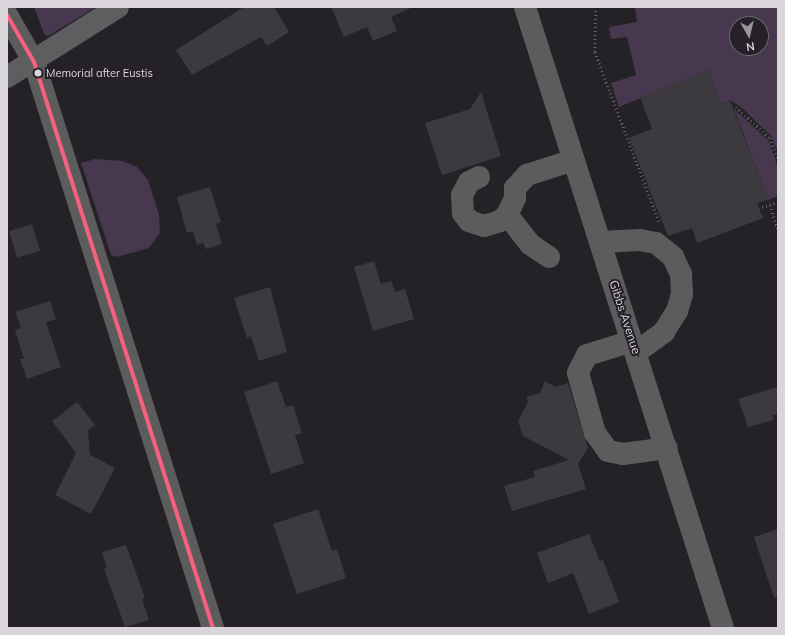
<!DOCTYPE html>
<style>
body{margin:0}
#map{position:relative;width:785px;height:635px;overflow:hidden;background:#252227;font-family:Mulish,sans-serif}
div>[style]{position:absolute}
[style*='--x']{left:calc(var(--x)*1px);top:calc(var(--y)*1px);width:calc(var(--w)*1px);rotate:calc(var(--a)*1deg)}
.green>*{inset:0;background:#47374f}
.building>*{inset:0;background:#3c3a3e;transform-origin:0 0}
.path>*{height:2.5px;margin-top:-1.25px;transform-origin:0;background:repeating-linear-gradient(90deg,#636164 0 1px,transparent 0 4px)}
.minor>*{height:22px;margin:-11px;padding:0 11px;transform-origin:11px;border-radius:11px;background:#5d5c5d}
.major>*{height:22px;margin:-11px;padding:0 11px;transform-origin:11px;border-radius:11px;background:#5e5d5f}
.bus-1>*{height:4px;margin:-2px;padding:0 2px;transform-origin:2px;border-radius:2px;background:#f8607d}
.dots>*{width:11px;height:11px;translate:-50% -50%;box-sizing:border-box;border:2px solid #262029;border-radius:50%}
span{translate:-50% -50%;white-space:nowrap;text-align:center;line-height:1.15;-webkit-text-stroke:4px #262029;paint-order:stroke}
.bus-label{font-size:11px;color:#d9d5db}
.left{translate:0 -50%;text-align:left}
.street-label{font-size:12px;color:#d9d5db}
.frame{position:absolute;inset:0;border:8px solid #d9d5db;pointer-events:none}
.north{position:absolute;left:729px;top:16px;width:40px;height:40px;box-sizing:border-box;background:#262029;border:1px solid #6e6870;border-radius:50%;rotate:172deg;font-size:11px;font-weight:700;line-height:16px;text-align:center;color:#d9d5db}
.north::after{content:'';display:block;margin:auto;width:14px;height:18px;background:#9a969c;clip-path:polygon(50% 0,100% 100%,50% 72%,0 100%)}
</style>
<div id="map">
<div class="green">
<div style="clip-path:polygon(34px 7px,96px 7px,48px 36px,44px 34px)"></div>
<div style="clip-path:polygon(evenodd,635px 7px,778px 7px,778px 153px,771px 136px,742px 108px,730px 100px,721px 104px,708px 70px,619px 107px,611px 83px,636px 75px,627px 37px,611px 39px,609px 27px,637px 22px,635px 7px,737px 24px,761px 24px,761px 48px,737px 48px,737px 24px)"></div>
<div style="clip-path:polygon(734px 109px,769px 141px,778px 168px,778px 196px,768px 200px)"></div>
<div style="clip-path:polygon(95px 159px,123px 161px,137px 167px,148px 180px,159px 215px,160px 233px,149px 248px,117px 257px,111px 255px,81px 163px)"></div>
</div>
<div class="building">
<div style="clip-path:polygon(244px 7px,274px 7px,289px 32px,267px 46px,261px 37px,192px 75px,176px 50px)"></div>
<div style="clip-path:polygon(331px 7px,413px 7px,391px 17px,397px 31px,373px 41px,367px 27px,344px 37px)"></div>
<div style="clip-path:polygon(708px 70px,721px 104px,730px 100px,768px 200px,757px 203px,763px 218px,697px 243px,692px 228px,668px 236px,629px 138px,652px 129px,640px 97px)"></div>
<div style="clip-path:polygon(481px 92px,501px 156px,442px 175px,425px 123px,470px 109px)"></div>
<div style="clip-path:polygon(210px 187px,221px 222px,216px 224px,222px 244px,206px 249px,203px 243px,197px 245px,193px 231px,187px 233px,177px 197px)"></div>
<div style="left:32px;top:224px;width:28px;height:24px;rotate:73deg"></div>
<div style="clip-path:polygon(374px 261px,381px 284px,391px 281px,395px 292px,405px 289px,414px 319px,373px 331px,354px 267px)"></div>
<div style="clip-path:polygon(270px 287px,287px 352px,259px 361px,251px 336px,247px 338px,234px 298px)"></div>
<div style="clip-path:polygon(50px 301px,56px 319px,46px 322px,61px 367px,27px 379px,20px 359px,24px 359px,15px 330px,21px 328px,15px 312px)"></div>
<div style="clip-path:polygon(277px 381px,286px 407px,293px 405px,302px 433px,295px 435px,304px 463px,271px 474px,244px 392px)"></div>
<div style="clip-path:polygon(545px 381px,556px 387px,568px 383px,588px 448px,578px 464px,586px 489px,512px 511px,504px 486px,535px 477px,533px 471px,569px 460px,523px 436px,518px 421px,528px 402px,526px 397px,540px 393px)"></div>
<div style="clip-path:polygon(778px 387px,778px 414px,772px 415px,774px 420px,748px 427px,738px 399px)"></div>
<div style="clip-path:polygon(77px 402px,95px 425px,88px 430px,90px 455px,115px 468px,91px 514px,55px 495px,76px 453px,52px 421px)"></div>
<div style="clip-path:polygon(318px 509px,332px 551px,337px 549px,346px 578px,297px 594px,273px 524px)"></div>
<div style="clip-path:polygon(778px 529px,778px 597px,774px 598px,754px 537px)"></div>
<div style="clip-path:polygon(589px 534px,600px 561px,603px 560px,619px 602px,589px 614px,573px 573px,548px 583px,537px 553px)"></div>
<div style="clip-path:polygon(126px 545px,145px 598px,142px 599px,149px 620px,125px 627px,104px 569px,107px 568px,102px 552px)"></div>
</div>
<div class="path">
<div style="--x:596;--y:7;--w:45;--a:91.3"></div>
<div style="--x:595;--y:52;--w:181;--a:69.3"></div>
<div style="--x:736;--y:107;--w:46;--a:42.4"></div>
<div style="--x:770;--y:138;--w:23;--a:70"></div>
<div style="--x:770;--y:205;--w:25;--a:72"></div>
<div style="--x:762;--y:207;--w:17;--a:-17"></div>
</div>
<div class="minor">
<div style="--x:525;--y:7;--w:652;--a:72.32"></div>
<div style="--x:7;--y:15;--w:54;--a:60.1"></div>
<div style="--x:34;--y:62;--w:594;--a:72.45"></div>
<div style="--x:479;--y:177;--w:11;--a:153"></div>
<div style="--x:469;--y:182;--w:15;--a:118"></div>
<div style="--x:462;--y:195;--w:18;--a:87"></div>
<div style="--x:463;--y:213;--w:10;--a:53"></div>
<div style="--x:469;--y:221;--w:16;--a:18"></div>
<div style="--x:484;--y:226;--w:17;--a:-17"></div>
<div style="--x:500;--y:221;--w:9;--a:-41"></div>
<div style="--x:601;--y:242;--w:39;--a:-3"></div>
<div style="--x:640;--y:240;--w:16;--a:11"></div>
<div style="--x:656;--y:243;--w:22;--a:39"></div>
<div style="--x:673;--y:257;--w:19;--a:65"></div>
<div style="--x:681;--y:274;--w:20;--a:87"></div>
<div style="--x:682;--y:294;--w:18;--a:106"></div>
<div style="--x:677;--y:311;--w:25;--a:122"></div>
<div style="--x:664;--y:332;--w:34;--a:144"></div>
<div style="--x:549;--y:257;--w:23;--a:-146"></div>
<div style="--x:530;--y:244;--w:37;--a:-128"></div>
<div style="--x:507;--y:215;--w:19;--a:-65"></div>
<div style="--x:515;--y:198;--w:10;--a:-90"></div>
<div style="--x:515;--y:188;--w:18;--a:-47"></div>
<div style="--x:527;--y:175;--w:49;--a:-17.7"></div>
<div style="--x:632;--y:341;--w:47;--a:162.7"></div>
<div style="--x:587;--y:355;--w:20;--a:117"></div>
<div style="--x:578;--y:373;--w:62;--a:74.2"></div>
<div style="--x:595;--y:433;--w:22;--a:54"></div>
<div style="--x:608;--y:451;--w:15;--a:11"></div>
<div style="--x:623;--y:454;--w:44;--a:-7.8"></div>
</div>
<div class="major">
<div style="--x:7;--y:77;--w:131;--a:-32.2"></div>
</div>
<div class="bus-1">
<div style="--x:7;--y:15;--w:54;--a:60.1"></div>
<div style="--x:34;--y:62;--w:594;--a:72.45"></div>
</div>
<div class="dots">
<div style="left:38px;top:73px;background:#d9d5db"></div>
</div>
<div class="bus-label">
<span class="left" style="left:46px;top:73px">Memorial after Eustis</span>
</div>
<div class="street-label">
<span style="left:625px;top:317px;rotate:72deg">Gibbs Avenue</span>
</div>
<div class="frame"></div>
<div class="north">N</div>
</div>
